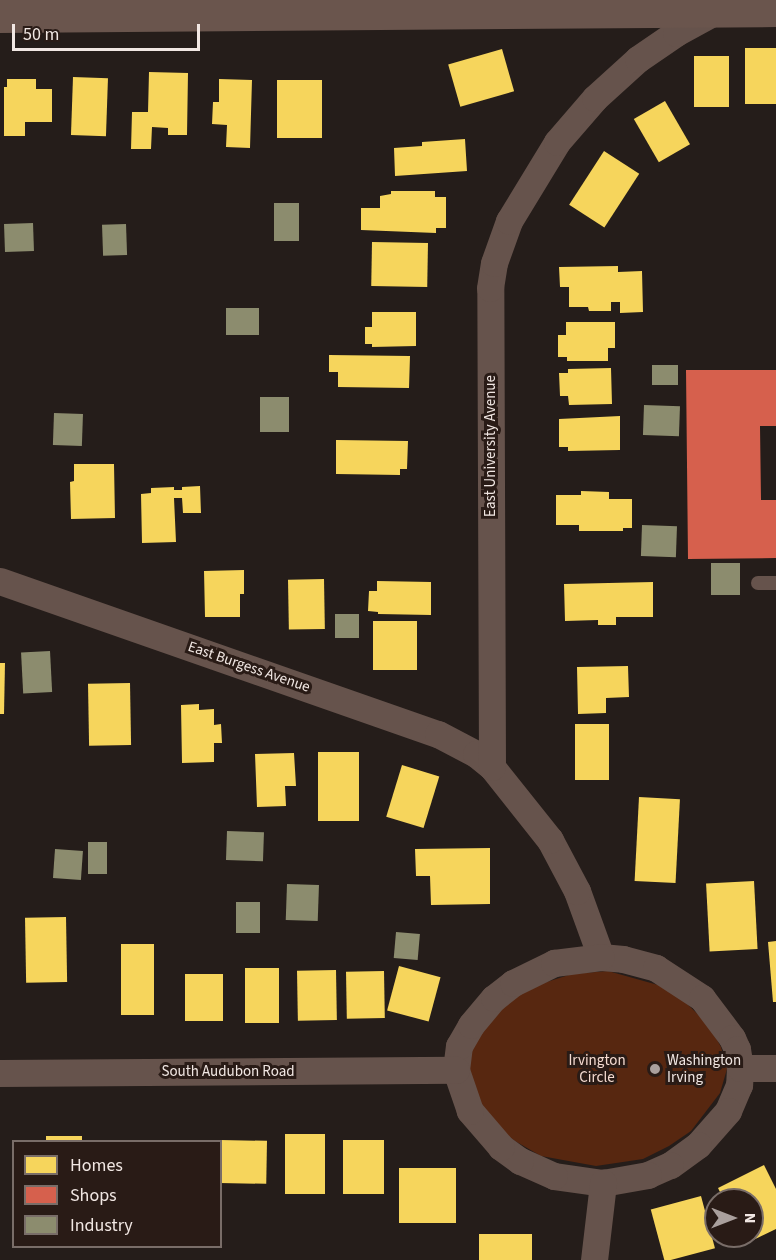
<!DOCTYPE html>
<style>
body{margin:0}
#map{position:relative;width:776px;height:1260px;overflow:hidden;background:#251d1a;font-family:"Source Sans 3",sans-serif}
div>[style]{position:absolute}
[style*='--x']{left:calc(var(--x)*1px);top:calc(var(--y)*1px);width:calc(var(--w)*1px);rotate:calc(var(--a)*1deg)}
.green>*{inset:0;background:#572710}
.homes>*{inset:0;background:#f6d55c;transform-origin:0 0}
.shops>*{inset:0;background:#d6604d}
.industry>*{inset:0;background:#8c8c6e;transform-origin:0 0}
.lane>*{height:14px;margin:-7px;padding:0 7px;transform-origin:7px;border-radius:7px;background:#66534c}
.street>*{height:27px;margin:-13.5px;padding:0 13.5px;transform-origin:13.5px;border-radius:13.5px;background:#66534c}
.secondary>*{height:33px;margin:-16.5px;padding:0 16.5px;transform-origin:16.5px;border-radius:16.5px;background:#6a554d}
.dots>*{width:16px;height:16px;translate:-50% -50%;box-sizing:border-box;border:3px solid #291b16;border-radius:50%}
span{translate:-50% -50%;white-space:nowrap;text-align:center;line-height:1.15;-webkit-text-stroke:6px #291b16;paint-order:stroke}
.street-label{font-size:15px;color:#f1e7e3}
.park-label{font-size:15px;color:#f5dbd1}
.poi-label{font-size:15px;color:#f1e7e3}
.left{translate:0 -50%;text-align:left}
.legend{position:absolute;left:12px;top:1140px;width:210px;height:108px;box-sizing:border-box;background:#291b16;border:2px solid #796d68;margin:0;padding:8px 10px;list-style:none;font-size:18px;color:#f1e7e3}
.legend li{display:flex;align-items:center;gap:12px;height:30px}
.legend b{width:30px;border:2px solid #796d68}
.north{position:absolute;left:704px;top:1188px;width:60px;height:60px;box-sizing:border-box;background:#291b16;border:2px solid #796d68;border-radius:50%;rotate:90deg;font-size:16px;font-weight:700;line-height:24px;text-align:center;color:#f1e7e3}
.north::after{content:'';display:block;margin:auto;width:21px;height:27px;background:#aaa09d;clip-path:polygon(50% 0,100% 100%,50% 72%,0 100%)}
.scale{position:absolute;left:12px;top:24px;width:188px;height:27px;box-sizing:border-box;border:3px solid #f1e7e3;border-top:0;padding-left:8px;font-size:18px;line-height:21px;white-space:nowrap;color:#f1e7e3;-webkit-text-stroke:4px #291b16;paint-order:stroke}
</style>
<div id="map">
<div class="green">
<div style="clip-path:polygon(608px 971px,658px 985px,683px 1000px,709px 1025px,721px 1047px,727px 1069px,720px 1093px,691px 1131px,669px 1146px,643px 1159px,596px 1166px,541px 1156px,515px 1141px,488px 1121px,468px 1070px,473px 1041px,501px 1006px,534px 986px,572px 974px)"></div>
</div>
<div class="homes">
<div style="left:776px;top:48px;width:56px;height:31px;rotate:90deg"></div>
<div style="left:502px;top:49px;width:44px;height:56px;rotate:74deg"></div>
<div style="left:694px;top:56px;width:35px;height:51px"></div>
<div style="clip-path:polygon(149px 72px,188px 73px,187px 135px,168px 135px,168px 128px,152px 127px,151px 149px,131px 149px,132px 112px,148px 112px)"></div>
<div style="left:73px;top:77px;width:35px;height:58px;rotate:2deg"></div>
<div style="clip-path:polygon(7px 79px,36px 79px,36px 89px,52px 89px,52px 122px,25px 122px,25px 136px,4px 136px,4px 87px,7px 87px)"></div>
<div style="clip-path:polygon(219px 79px,252px 80px,250px 148px,226px 147px,227px 125px,212px 124px,213px 102px,219px 102px)"></div>
<div style="left:277px;top:80px;width:45px;height:58px"></div>
<div style="left:665px;top:101px;width:50px;height:36px;rotate:60deg"></div>
<div style="clip-path:polygon(465px 139px,467px 171px,395px 176px,394px 148px,422px 146px,422px 142px)"></div>
<div style="left:604px;top:151px;width:42px;height:64px;rotate:33deg"></div>
<div style="clip-path:polygon(391px 191px,435px 191px,435px 197px,446px 197px,446px 228px,436px 228px,436px 233px,361px 230px,361px 208px,380px 208px,380px 196px,391px 194px)"></div>
<div style="left:372px;top:242px;width:56px;height:44px;rotate:1deg"></div>
<div style="clip-path:polygon(618px 266px,618px 272px,642px 271px,643px 312px,620px 313px,620px 302px,611px 302px,611px 311px,589px 311px,588px 307px,569px 307px,569px 287px,560px 287px,559px 267px)"></div>
<div style="clip-path:polygon(372px 312px,416px 312px,416px 346px,372px 347px,372px 344px,365px 344px,365px 327px,372px 327px)"></div>
<div style="clip-path:polygon(566px 322px,615px 322px,615px 348px,608px 348px,608px 361px,567px 361px,567px 357px,558px 357px,558px 335px,566px 335px)"></div>
<div style="clip-path:polygon(329px 355px,410px 356px,409px 388px,338px 387px,338px 372px,329px 372px)"></div>
<div style="clip-path:polygon(611px 368px,612px 404px,569px 405px,568px 396px,560px 396px,559px 373px,568px 373px,568px 369px)"></div>
<div style="clip-path:polygon(620px 416px,620px 450px,568px 451px,568px 447px,559px 447px,559px 419px)"></div>
<div style="clip-path:polygon(336px 440px,408px 441px,407px 469px,400px 469px,400px 475px,336px 474px)"></div>
<div style="clip-path:polygon(74px 464px,114px 464px,115px 518px,71px 519px,70px 482px,74px 481px)"></div>
<div style="clip-path:polygon(200px 486px,201px 513px,183px 513px,182px 498px,174px 498px,176px 542px,142px 543px,141px 494px,151px 493px,151px 488px,174px 487px,174px 490px,182px 490px,182px 487px)"></div>
<div style="clip-path:polygon(581px 491px,609px 492px,609px 499px,632px 499px,632px 528px,623px 528px,623px 531px,579px 531px,579px 525px,556px 525px,556px 495px,581px 495px)"></div>
<div style="clip-path:polygon(244px 570px,244px 594px,240px 594px,240px 617px,205px 617px,204px 571px)"></div>
<div style="left:324px;top:579px;width:50px;height:36px;rotate:89deg"></div>
<div style="clip-path:polygon(377px 581px,431px 582px,431px 615px,378px 614px,378px 612px,368px 611px,369px 591px,377px 591px)"></div>
<div style="clip-path:polygon(653px 582px,653px 617px,616px 617px,616px 625px,598px 625px,598px 620px,565px 621px,564px 584px)"></div>
<div style="left:373px;top:621px;width:44px;height:49px"></div>
<div style="clip-path:polygon(0 663px,5px 663px,4px 714px,0 714px)"></div>
<div style="clip-path:polygon(628px 666px,629px 697px,606px 698px,606px 713px,578px 714px,577px 667px)"></div>
<div style="left:130px;top:683px;width:62px;height:42px;rotate:89deg"></div>
<div style="clip-path:polygon(199px 704px,199px 710px,214px 709px,214px 725px,221px 724px,222px 743px,214px 743px,214px 762px,182px 763px,181px 705px)"></div>
<div style="left:575px;top:724px;width:34px;height:56px"></div>
<div style="left:318px;top:752px;width:41px;height:69px"></div>
<div style="clip-path:polygon(294px 753px,296px 786px,285px 786px,286px 806px,257px 807px,255px 754px)"></div>
<div style="left:402px;top:765px;width:39px;height:54px;rotate:17deg"></div>
<div style="left:639px;top:797px;width:41px;height:84px;rotate:3deg"></div>
<div style="clip-path:polygon(490px 848px,490px 904px,431px 905px,430px 876px,416px 876px,415px 849px)"></div>
<div style="left:754px;top:881px;width:68px;height:48px;rotate:87deg"></div>
<div style="left:66px;top:917px;width:65px;height:41px;rotate:89deg"></div>
<div style="clip-path:polygon(776px 941px,776px 1002px,773px 1002px,768px 942px)"></div>
<div style="left:121px;top:944px;width:33px;height:71px"></div>
<div style="left:399px;top:966px;width:43px;height:46px;rotate:15deg"></div>
<div style="left:245px;top:968px;width:34px;height:55px"></div>
<div style="left:336px;top:970px;width:50px;height:39px;rotate:89deg"></div>
<div style="left:384px;top:971px;width:47px;height:38px;rotate:89deg"></div>
<div style="left:185px;top:974px;width:38px;height:47px"></div>
<div style="left:285px;top:1134px;width:40px;height:60px"></div>
<div style="left:46px;top:1136px;width:36px;height:6px"></div>
<div style="left:220px;top:1140px;width:47px;height:43px;rotate:1deg"></div>
<div style="left:343px;top:1140px;width:41px;height:54px"></div>
<div style="clip-path:polygon(764px 1165px,776px 1189px,776px 1229px,745px 1244px,741px 1236px,752px 1236px,752px 1200px,724px 1200px,718px 1188px)"></div>
<div style="left:399px;top:1168px;width:57px;height:55px"></div>
<div style="left:701px;top:1196px;width:54px;height:52px;rotate:75deg"></div>
<div style="left:532px;top:1234px;width:26px;height:53px;rotate:90deg"></div>
</div>
<div class="shops">
<div style="clip-path:polygon(686px 370px,776px 370px,776px 426px,760px 426px,761px 500px,776px 500px,776px 558px,688px 559px)"></div>
</div>
<div class="industry">
<div style="left:274px;top:203px;width:25px;height:38px"></div>
<div style="left:33px;top:223px;width:28px;height:29px;rotate:88deg"></div>
<div style="left:126px;top:224px;width:31px;height:24px;rotate:88deg"></div>
<div style="left:259px;top:308px;width:27px;height:33px;rotate:90deg"></div>
<div style="left:652px;top:365px;width:26px;height:20px"></div>
<div style="left:260px;top:397px;width:29px;height:35px"></div>
<div style="left:644px;top:405px;width:36px;height:30px;rotate:2deg"></div>
<div style="left:54px;top:413px;width:29px;height:32px;rotate:2deg"></div>
<div style="left:642px;top:525px;width:35px;height:31px;rotate:2deg"></div>
<div style="left:711px;top:563px;width:29px;height:32px"></div>
<div style="left:335px;top:614px;width:24px;height:24px"></div>
<div style="left:50px;top:651px;width:41px;height:29px;rotate:87deg"></div>
<div style="left:227px;top:831px;width:37px;height:29px;rotate:2deg"></div>
<div style="left:88px;top:842px;width:19px;height:32px"></div>
<div style="left:55px;top:849px;width:28px;height:29px;rotate:4deg"></div>
<div style="left:287px;top:884px;width:32px;height:36px;rotate:2deg"></div>
<div style="left:236px;top:902px;width:24px;height:31px"></div>
<div style="left:396px;top:932px;width:24px;height:26px;rotate:5deg"></div>
</div>
<div class="lane">
<div style="--x:758;--y:583;--w:18;--a:0"></div>
</div>
<div class="street">
<div style="--x:0;--y:581;--w:464;--a:19.3"></div>
<div style="--x:438;--y:734;--w:43;--a:27.8"></div>
<div style="--x:476;--y:754;--w:21;--a:39"></div>
<div style="--x:601;--y:957;--w:70;--a:-110"></div>
<div style="--x:577;--y:891;--w:58;--a:-117.9"></div>
<div style="--x:550;--y:840;--w:93;--a:-128.5"></div>
<div style="--x:492;--y:767;--w:479;--a:-90.2"></div>
<div style="--x:490;--y:288;--w:25;--a:-81"></div>
<div style="--x:494;--y:263;--w:45;--a:-70.3"></div>
<div style="--x:509;--y:221;--w:92;--a:-58.7"></div>
<div style="--x:557;--y:142;--w:58;--a:-49.2"></div>
<div style="--x:595;--y:98;--w:58;--a:-42.2"></div>
<div style="--x:638;--y:59;--w:46;--a:-34.4"></div>
<div style="--x:676;--y:33;--w:48;--a:-28.7"></div>
<div style="--x:601;--y:957;--w:22;--a:5"></div>
<div style="--x:623;--y:959;--w:34;--a:15"></div>
<div style="--x:656;--y:968;--w:55;--a:33.1"></div>
<div style="--x:702;--y:998;--w:50;--a:53.1"></div>
<div style="--x:732;--y:1038;--w:12;--a:66"></div>
<div style="--x:737;--y:1049;--w:19;--a:81"></div>
<div style="--x:740;--y:1068;--w:17;--a:93"></div>
<div style="--x:739;--y:1085;--w:28;--a:113"></div>
<div style="--x:728;--y:1111;--w:45;--a:131.4"></div>
<div style="--x:698;--y:1145;--w:34;--a:144"></div>
<div style="--x:670;--y:1165;--w:24;--a:156"></div>
<div style="--x:648;--y:1175;--w:46;--a:169.9"></div>
<div style="--x:603;--y:1183;--w:49;--a:-171.9"></div>
<div style="--x:554;--y:1176;--w:37;--a:-156"></div>
<div style="--x:520;--y:1161;--w:24;--a:-144"></div>
<div style="--x:501;--y:1147;--w:48;--a:-130.7"></div>
<div style="--x:470;--y:1111;--w:43;--a:-108.9"></div>
<div style="--x:456;--y:1070;--w:24;--a:-83"></div>
<div style="--x:459;--y:1046;--w:24;--a:-60"></div>
<div style="--x:471;--y:1025;--w:35;--a:-50"></div>
<div style="--x:494;--y:998;--w:24;--a:-38"></div>
<div style="--x:513;--y:983;--w:46;--a:-26"></div>
<div style="--x:554;--y:963;--w:47;--a:-7.3"></div>
<div style="--x:740;--y:1068;--w:36;--a:0"></div>
<div style="--x:0;--y:1073;--w:456;--a:-0.4"></div>
<div style="--x:594;--y:1260;--w:78;--a:-83.3"></div>
</div>
<div class="secondary">
<div style="--x:0;--y:16;--w:776;--a:-0.44"></div>
</div>
<div class="dots">
<div style="left:655px;top:1069px;background:#aaa09d"></div>
</div>
<div class="street-label">
<span style="left:491px;top:446px;rotate:-90deg">East University Avenue</span>
<span style="left:249px;top:667px;rotate:19deg">East Burgess Avenue</span>
<span style="left:228px;top:1072px">South Audubon Road</span>
</div>
<div class="park-label">
<span style="left:597px;top:1069px">Irvington<br>Circle</span>
</div>
<div class="poi-label">
<span class="left" style="left:667px;top:1069px">Washington<br>Irving</span>
</div>
<ul class="legend">
<li><b style="height:16px;background:#f6d55c"></b>Homes</li>
<li><b style="height:16px;background:#d6604d"></b>Shops</li>
<li><b style="height:16px;background:#8c8c6e"></b>Industry</li>
</ul>
<div class="north">N</div>
<div class="scale">50 m</div>
</div>
